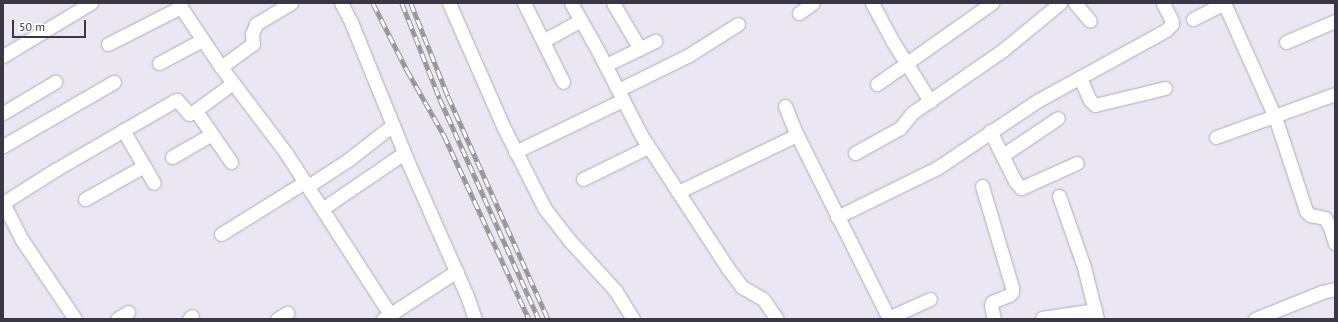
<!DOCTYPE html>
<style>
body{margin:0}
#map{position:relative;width:1338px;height:322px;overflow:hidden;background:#ebe7f2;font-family:"PT Sans",sans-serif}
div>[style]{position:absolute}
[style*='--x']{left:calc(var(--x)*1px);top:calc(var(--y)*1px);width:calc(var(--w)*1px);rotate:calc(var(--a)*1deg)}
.roads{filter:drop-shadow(0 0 1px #b0aabd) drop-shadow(0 0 1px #b0aabd)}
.minor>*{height:13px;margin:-6.5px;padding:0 6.5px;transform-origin:6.5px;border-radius:6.5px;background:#fff}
.rail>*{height:4.5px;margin-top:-2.25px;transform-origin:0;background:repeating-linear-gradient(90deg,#fff 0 9px,#959595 0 18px);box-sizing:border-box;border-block:1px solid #959595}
span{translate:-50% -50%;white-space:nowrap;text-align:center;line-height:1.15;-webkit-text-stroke:4px #fff;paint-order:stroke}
.frame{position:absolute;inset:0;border:4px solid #3a3645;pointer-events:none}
.scale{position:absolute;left:12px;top:20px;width:74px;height:18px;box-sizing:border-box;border:2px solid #3a3645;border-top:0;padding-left:5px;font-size:12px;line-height:14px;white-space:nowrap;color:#3a3645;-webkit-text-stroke:3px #fff;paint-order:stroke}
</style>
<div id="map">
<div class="roads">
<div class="minor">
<div style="--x:178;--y:3;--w:77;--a:56.1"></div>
<div style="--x:221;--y:67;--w:108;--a:52.9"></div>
<div style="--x:286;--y:153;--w:197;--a:57.2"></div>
<div style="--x:341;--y:3;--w:21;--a:62"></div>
<div style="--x:351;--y:22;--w:149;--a:67.9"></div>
<div style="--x:407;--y:160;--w:149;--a:66.2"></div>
<div style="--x:467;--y:296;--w:24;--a:71"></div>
<div style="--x:449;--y:3;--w:137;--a:66.3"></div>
<div style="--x:504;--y:128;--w:91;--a:63.2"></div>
<div style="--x:545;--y:209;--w:41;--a:52"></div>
<div style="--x:570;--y:241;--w:67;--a:47.4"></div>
<div style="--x:615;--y:290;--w:34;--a:58"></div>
<div style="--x:524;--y:3;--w:88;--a:63.7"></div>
<div style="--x:571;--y:3;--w:51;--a:60.4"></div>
<div style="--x:596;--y:47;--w:99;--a:62.9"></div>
<div style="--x:641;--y:135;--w:158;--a:56.9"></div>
<div style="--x:727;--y:267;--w:25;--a:53"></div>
<div style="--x:742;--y:287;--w:24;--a:30"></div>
<div style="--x:763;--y:299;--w:24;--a:55"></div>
<div style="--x:613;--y:3;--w:53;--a:59.6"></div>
<div style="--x:872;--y:3;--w:44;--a:61.7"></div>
<div style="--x:893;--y:42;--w:70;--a:57.9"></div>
<div style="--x:1075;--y:3;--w:23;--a:50"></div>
<div style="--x:1224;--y:3;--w:125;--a:65.9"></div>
<div style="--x:1275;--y:117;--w:99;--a:71.7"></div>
<div style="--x:1306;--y:211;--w:6;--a:45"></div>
<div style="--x:1310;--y:215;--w:15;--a:11"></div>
<div style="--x:1325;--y:218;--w:10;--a:61"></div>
<div style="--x:1330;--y:227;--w:17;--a:73"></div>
<div style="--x:799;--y:13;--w:17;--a:-36"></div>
<div style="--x:1193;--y:19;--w:35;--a:-27"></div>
<div style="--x:543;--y:41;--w:43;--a:-28.9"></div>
<div style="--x:1286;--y:42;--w:53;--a:-23.2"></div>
<div style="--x:108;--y:44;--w:82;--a:-26.9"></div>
<div style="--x:3;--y:56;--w:103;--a:-31.1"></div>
<div style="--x:159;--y:63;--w:49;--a:-28.1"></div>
<div style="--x:606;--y:65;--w:55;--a:-26.1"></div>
<div style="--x:221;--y:67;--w:39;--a:-36"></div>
<div style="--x:253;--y:44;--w:10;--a:-96"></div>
<div style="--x:252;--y:34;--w:11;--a:-68"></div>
<div style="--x:256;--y:24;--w:41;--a:-31"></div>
<div style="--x:1080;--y:78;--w:24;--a:66"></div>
<div style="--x:1090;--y:100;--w:7;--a:45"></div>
<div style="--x:1095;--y:105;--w:72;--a:-13.7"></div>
<div style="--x:877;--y:84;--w:141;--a:-35.2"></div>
<div style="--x:618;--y:90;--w:79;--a:-26.2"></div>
<div style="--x:689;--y:55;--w:58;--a:-32.3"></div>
<div style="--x:785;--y:106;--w:31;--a:68"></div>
<div style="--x:797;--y:135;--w:206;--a:63.4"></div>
<div style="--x:196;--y:111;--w:62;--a:55.5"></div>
<div style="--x:3;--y:113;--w:61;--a:-30.8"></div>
<div style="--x:123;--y:130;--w:61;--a:59.7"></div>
<div style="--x:990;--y:131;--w:56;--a:63.4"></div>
<div style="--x:1015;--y:181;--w:9;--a:49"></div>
<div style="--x:1021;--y:188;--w:61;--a:-24.1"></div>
<div style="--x:1216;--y:137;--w:127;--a:-19.9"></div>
<div style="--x:3;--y:146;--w:128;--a:-30"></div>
<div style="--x:515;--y:152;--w:120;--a:-25.7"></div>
<div style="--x:855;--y:153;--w:51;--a:-29.1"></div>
<div style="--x:900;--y:128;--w:19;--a:-51"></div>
<div style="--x:912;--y:113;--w:111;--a:-34.7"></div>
<div style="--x:1003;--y:50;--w:74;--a:-39.5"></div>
<div style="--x:1003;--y:155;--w:66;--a:-33.9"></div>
<div style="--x:172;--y:157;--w:46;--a:-29.9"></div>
<div style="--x:583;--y:179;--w:72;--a:-26.2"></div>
<div style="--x:308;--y:186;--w:48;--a:-33"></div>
<div style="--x:348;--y:160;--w:57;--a:-37.9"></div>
<div style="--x:982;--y:186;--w:105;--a:73.5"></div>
<div style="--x:1012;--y:287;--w:5;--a:90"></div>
<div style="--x:1012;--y:292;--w:4;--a:135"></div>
<div style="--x:1009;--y:295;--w:18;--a:158"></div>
<div style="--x:992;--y:302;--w:4;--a:104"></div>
<div style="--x:991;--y:306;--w:13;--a:77"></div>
<div style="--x:678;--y:192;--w:132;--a:-25.6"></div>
<div style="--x:1059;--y:196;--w:75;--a:70.6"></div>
<div style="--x:1084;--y:267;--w:54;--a:76"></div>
<div style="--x:85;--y:199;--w:68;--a:-29.2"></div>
<div style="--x:3;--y:203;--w:62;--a:-32.4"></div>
<div style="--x:55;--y:170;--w:138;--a:-30.1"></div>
<div style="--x:174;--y:101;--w:3;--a:-18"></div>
<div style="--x:177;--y:100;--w:18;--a:49"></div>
<div style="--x:189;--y:114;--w:3;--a:-18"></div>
<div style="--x:192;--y:113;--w:51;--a:-36.2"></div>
<div style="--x:3;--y:203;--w:42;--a:62.8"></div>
<div style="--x:22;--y:240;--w:95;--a:56.1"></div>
<div style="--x:322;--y:209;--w:99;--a:-34.3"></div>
<div style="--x:837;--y:217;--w:111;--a:-26.1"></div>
<div style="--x:937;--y:168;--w:120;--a:-33.8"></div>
<div style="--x:1037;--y:101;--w:147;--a:-28.8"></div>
<div style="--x:1166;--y:30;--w:8;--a:-45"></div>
<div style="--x:1172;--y:24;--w:3;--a:-90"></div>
<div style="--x:1172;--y:21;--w:20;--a:-117"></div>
<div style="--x:221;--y:234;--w:99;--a:-31.8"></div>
<div style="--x:888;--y:318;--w:46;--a:-24.3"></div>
<div style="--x:1042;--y:318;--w:54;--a:-8.6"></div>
<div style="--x:117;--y:319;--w:13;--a:-32"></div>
<div style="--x:189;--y:319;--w:4;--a:-45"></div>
<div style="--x:277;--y:319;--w:12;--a:-31"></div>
<div style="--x:383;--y:319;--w:88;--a:-33"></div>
<div style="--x:1255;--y:319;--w:72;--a:-21.9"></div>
<div style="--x:1322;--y:292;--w:13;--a:-13"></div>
</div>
</div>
<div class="rail">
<div style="--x:373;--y:3;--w:75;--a:63.1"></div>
<div style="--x:407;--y:70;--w:75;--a:60.4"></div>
<div style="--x:444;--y:135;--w:203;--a:65.2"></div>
<div style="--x:402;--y:3;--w:103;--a:68.4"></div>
<div style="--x:440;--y:99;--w:241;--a:65.8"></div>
<div style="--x:411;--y:3;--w:100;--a:68.3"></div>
<div style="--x:448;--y:96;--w:244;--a:65.8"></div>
</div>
<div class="frame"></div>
<div class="scale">50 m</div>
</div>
